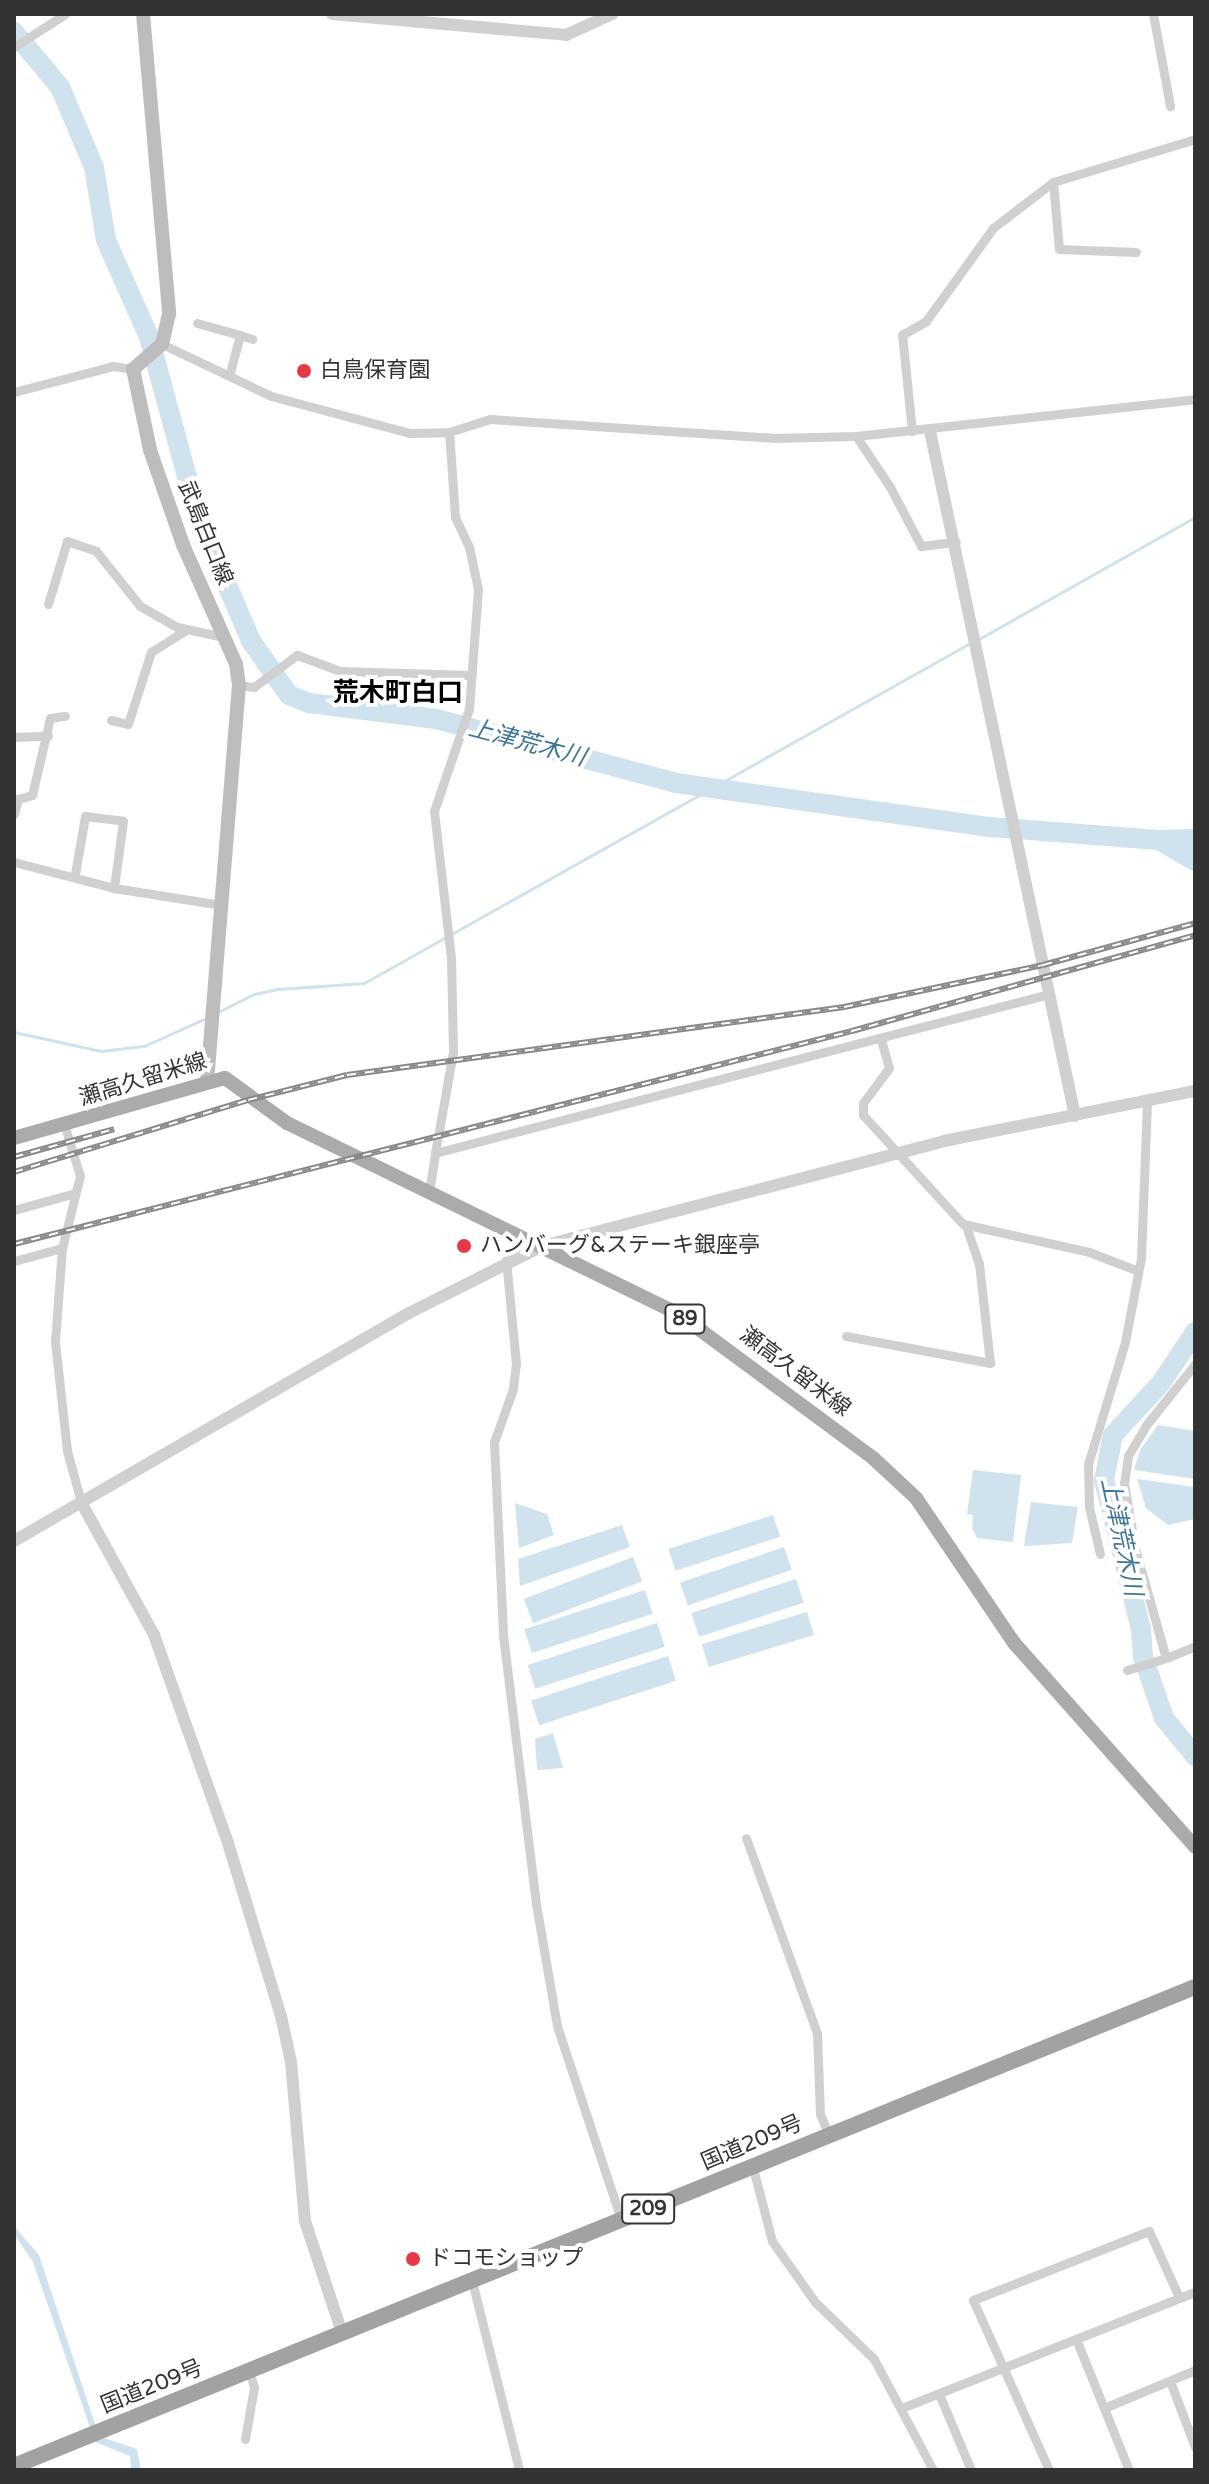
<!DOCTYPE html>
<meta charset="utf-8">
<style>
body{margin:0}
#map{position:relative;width:1209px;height:2484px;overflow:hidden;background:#fff;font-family:"Varela Round","Noto Sans JP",sans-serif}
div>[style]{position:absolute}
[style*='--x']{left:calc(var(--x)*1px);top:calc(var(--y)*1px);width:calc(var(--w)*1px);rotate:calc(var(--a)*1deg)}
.water>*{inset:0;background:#cfe2ee;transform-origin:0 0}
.stream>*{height:3px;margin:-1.5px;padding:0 1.5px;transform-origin:1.5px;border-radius:1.5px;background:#cfe2ee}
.river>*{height:20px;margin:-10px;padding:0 10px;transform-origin:10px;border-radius:10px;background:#cfe2ee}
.minor>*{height:9px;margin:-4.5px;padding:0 4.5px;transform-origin:4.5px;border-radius:4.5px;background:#d0d0d0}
.tertiary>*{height:12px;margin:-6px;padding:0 6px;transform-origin:6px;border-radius:6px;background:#d0d0d0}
.secondary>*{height:14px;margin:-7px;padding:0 7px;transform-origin:7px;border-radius:7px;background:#bdbdbd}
.primary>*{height:14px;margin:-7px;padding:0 7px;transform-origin:7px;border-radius:7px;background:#ababab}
.trunk>*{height:16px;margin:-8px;padding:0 8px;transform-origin:8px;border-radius:8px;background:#a2a2a2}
.rail>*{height:6px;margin-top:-3px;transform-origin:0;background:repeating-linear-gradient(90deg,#fff 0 9px,#888 0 18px);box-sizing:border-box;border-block:2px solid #888}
.dots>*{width:22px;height:22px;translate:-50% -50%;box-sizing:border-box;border:4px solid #fff;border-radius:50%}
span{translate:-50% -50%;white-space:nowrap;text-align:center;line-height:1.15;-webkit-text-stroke:8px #fff;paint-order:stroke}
.shield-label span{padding:2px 6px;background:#fff;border:2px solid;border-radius:6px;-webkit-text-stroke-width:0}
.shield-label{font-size:20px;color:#333;font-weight:700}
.poi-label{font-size:22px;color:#333}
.left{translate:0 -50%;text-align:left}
.street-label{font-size:22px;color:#333}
.water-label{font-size:24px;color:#3f7597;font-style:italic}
.quarter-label{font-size:26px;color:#000;font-weight:700}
.frame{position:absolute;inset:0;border:16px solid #333;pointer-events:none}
</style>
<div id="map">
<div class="water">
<div style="clip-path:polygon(1158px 1425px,1195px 1431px,1195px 1479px,1134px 1470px,1140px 1450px)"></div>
<div style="clip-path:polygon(973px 1470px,1021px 1475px,1013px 1542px,977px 1538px,972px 1528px,973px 1515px,967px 1514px)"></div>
<div style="clip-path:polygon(1137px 1479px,1195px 1487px,1195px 1519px,1168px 1525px,1146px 1508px)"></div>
<div style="clip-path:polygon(1031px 1502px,1078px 1507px,1072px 1543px,1024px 1546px)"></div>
<div style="clip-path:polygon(515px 1503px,547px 1514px,554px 1535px,519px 1548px)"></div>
<div style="left:773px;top:1515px;width:23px;height:110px;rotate:72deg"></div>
<div style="clip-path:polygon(622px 1525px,630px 1547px,520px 1586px,518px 1559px)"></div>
<div style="left:784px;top:1547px;width:24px;height:110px;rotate:71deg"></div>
<div style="left:633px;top:1557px;width:26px;height:117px;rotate:69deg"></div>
<div style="left:796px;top:1579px;width:25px;height:110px;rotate:72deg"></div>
<div style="left:645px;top:1590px;width:25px;height:127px;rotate:72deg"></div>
<div style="left:807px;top:1612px;width:24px;height:110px;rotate:73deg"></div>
<div style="left:657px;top:1623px;width:25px;height:136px;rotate:72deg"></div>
<div style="left:668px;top:1656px;width:26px;height:144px;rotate:72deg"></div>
<div style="clip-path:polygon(553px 1733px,563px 1768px,537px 1770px,535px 1739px)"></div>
<div style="clip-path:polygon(14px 2226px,39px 2255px,95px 2424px,104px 2438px,137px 2449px,141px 2470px,131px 2470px,130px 2456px,95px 2442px,33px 2262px,14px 2234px)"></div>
</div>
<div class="stream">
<div style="--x:977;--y:640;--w:250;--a:-29.4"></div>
<div style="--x:216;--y:1013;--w:42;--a:-26.6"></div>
<div style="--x:254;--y:994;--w:25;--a:-12"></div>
<div style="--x:278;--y:989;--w:86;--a:-4"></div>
<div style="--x:364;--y:983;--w:695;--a:-29.29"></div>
<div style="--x:14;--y:1032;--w:89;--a:12.3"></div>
<div style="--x:101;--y:1051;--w:43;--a:-6.6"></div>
<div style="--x:144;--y:1046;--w:68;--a:-24.3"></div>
</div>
<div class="river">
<div style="--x:14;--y:32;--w:72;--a:50.1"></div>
<div style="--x:60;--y:87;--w:87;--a:67"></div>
<div style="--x:94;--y:167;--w:74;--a:80.7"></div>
<div style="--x:106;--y:240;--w:106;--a:66.1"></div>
<div style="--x:149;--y:337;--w:145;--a:74.8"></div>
<div style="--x:187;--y:477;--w:95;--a:70.2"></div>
<div style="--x:219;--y:566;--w:82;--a:66.9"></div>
<div style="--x:251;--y:641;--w:66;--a:54.9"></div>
<div style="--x:289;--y:695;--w:22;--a:22"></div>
<div style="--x:309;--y:703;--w:128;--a:7.2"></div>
<div style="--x:436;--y:719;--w:248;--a:14.9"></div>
<div style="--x:676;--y:783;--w:317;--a:8"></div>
<div style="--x:990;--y:827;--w:169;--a:4.4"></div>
<div style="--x:1159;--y:840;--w:42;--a:30.3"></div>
<div style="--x:1159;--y:840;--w:36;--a:-2"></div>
<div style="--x:1195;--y:1332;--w:61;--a:123.7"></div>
<div style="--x:1161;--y:1383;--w:71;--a:132.7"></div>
<div style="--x:1113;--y:1435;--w:46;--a:101.3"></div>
<div style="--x:1104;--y:1480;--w:154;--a:76.1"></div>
<div style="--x:1141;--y:1629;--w:28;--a:86"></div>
<div style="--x:1143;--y:1657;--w:65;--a:71"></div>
<div style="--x:1164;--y:1718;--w:49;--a:50.8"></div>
</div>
<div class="minor">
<div style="--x:1153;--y:14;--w:94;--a:79.5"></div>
<div style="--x:14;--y:47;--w:61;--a:-32.9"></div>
<div style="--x:1053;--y:182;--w:67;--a:84.9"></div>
<div style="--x:1059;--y:249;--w:77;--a:2.2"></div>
<div style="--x:197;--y:323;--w:45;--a:15.6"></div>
<div style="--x:240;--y:335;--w:42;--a:105"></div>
<div style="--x:240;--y:335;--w:13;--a:18"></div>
<div style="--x:162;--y:344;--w:121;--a:25.5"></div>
<div style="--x:271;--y:396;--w:144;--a:14.9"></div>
<div style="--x:410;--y:433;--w:39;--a:-1"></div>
<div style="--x:449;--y:432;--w:43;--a:-17.6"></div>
<div style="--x:490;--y:419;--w:284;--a:3.8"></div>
<div style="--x:773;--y:438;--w:83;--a:-1.4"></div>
<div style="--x:856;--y:436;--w:341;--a:-6.2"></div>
<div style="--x:14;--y:392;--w:102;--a:-14.7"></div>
<div style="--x:113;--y:366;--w:20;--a:9"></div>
<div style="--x:912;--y:431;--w:97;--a:-95.9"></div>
<div style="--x:902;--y:335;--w:28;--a:-30"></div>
<div style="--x:926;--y:321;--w:115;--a:-54.2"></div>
<div style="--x:993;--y:228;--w:76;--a:-37.5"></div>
<div style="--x:1053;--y:182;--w:148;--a:-16.8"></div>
<div style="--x:856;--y:436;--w:61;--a:56.3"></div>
<div style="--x:890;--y:487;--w:67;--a:62.3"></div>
<div style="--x:921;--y:546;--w:35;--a:-7"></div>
<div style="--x:48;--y:604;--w:66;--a:-73.2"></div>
<div style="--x:67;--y:541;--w:31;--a:19"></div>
<div style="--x:96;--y:551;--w:70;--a:51.3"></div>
<div style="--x:140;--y:606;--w:43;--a:29.6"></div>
<div style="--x:177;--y:627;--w:48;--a:12"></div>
<div style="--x:239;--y:685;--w:15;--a:8"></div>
<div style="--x:254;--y:687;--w:54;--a:-36.7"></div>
<div style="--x:297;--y:655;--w:46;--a:20.4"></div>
<div style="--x:340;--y:671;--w:130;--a:1.8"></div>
<div style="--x:111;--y:720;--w:17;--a:13"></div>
<div style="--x:128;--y:724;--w:76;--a:-72.3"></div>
<div style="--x:151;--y:652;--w:41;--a:-32.2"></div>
<div style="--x:14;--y:737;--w:34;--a:-2"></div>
<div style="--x:14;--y:814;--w:16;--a:-75"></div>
<div style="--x:18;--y:799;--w:15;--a:-16"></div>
<div style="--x:32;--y:795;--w:79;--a:-76.8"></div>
<div style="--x:50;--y:718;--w:15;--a:-8"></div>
<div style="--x:14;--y:862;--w:103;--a:14.6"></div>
<div style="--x:114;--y:888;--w:108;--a:9"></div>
<div style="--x:75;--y:874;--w:59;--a:-80.2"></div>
<div style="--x:85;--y:816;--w:38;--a:7"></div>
<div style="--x:123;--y:821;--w:68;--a:97.7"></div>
<div style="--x:881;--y:1040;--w:29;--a:74"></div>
<div style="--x:889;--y:1068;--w:44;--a:126.6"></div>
<div style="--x:863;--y:1103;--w:12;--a:90"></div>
<div style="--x:863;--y:1115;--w:148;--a:47.5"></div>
<div style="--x:963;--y:1224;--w:129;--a:12.5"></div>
<div style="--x:1089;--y:1252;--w:50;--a:21"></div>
<div style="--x:65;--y:1127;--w:51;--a:73"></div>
<div style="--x:80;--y:1176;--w:74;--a:104"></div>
<div style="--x:62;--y:1248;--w:94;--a:94.3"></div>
<div style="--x:55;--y:1342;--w:110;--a:83.7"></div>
<div style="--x:67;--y:1451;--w:53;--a:74.6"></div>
<div style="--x:435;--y:1153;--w:103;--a:-79.9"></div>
<div style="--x:453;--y:1052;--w:94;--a:-91.2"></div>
<div style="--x:451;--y:958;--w:148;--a:-96.6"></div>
<div style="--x:434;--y:811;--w:108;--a:-71.1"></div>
<div style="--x:469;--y:709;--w:120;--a:-85.7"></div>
<div style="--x:478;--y:589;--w:43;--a:-102.1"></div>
<div style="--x:469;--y:547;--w:33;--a:-115"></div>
<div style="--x:455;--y:517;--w:85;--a:-94"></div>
<div style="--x:429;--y:1192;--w:39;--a:-81"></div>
<div style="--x:435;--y:1153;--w:634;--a:-14.52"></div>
<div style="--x:14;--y:1210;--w:63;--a:-15.6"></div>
<div style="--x:506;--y:1260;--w:103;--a:84.5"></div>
<div style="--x:516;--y:1363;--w:26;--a:97"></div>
<div style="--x:513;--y:1389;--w:56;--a:109.7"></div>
<div style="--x:494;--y:1442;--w:193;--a:87.3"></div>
<div style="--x:503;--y:1635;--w:271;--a:83"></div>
<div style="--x:536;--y:1904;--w:124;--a:80.2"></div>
<div style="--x:557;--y:2026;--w:204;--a:71.7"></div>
<div style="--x:14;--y:1261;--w:50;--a:-15.2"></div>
<div style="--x:846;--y:1336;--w:147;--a:10.6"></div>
<div style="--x:990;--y:1363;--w:100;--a:-96.3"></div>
<div style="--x:979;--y:1264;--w:40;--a:-108.9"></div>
<div style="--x:1195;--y:1364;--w:77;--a:128.7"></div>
<div style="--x:1147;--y:1424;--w:37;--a:121"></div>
<div style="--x:1128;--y:1456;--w:27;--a:98"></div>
<div style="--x:1124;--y:1483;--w:66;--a:80.4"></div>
<div style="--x:1135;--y:1548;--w:114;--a:74.3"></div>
<div style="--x:1166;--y:1658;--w:31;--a:-22"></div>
<div style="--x:1100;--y:1554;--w:48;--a:-103.2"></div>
<div style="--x:1089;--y:1507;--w:43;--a:-91.3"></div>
<div style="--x:1088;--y:1464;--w:127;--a:-73.1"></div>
<div style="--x:1125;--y:1342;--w:86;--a:-79.2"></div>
<div style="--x:1141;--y:1258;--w:157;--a:-87.8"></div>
<div style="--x:1127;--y:1670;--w:41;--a:-17.1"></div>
<div style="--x:746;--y:1838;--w:208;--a:70"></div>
<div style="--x:817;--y:2033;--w:81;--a:87.9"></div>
<div style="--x:820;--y:2114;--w:23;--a:67"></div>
<div style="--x:753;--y:2168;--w:75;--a:75.4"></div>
<div style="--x:772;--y:2241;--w:75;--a:54.8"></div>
<div style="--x:815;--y:2302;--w:82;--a:44"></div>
<div style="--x:874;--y:2359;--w:126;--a:62"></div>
<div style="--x:472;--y:2281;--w:195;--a:76"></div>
<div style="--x:1076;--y:2339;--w:141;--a:68"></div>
<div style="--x:1170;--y:2381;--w:71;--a:69.3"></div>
<div style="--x:939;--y:2394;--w:82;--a:67.2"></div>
<div style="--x:904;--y:2407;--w:313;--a:-21.6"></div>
<div style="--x:1104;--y:2408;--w:99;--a:-22.7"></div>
<div style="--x:245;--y:2439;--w:53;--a:-80.2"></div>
<div style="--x:254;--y:2387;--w:17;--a:-107"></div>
<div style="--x:1049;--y:2470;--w:186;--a:-114.1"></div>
<div style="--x:973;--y:2300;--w:189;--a:-21.4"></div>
<div style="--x:1149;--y:2231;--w:72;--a:65.6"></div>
</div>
<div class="tertiary">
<div style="--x:332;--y:14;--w:235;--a:5.1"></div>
<div style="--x:566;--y:35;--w:51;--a:-24.5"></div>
<div style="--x:930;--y:431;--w:700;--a:78.05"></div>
<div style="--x:81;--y:1502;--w:152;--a:61.2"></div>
<div style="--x:154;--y:1635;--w:221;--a:70.4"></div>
<div style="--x:228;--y:1843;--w:181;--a:73"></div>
<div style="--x:281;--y:2016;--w:47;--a:77.7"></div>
<div style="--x:291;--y:2062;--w:160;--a:85"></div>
<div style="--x:305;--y:2221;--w:115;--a:71.7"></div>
<div style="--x:14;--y:1541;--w:456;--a:-30"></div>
<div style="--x:409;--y:1313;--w:149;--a:-26.7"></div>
<div style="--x:542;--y:1246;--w:415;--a:-14.6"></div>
<div style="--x:944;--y:1141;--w:256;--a:-11.3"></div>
</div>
<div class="secondary">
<div style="--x:143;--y:14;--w:301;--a:85"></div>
<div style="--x:169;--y:314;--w:31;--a:103"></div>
<div style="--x:162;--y:344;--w:38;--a:139"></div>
<div style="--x:133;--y:369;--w:83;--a:78.1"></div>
<div style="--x:150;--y:450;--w:101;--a:70.8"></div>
<div style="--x:183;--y:545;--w:130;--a:66"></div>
<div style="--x:236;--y:664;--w:21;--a:82"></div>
<div style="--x:239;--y:685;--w:396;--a:94.6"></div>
</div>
<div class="primary">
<div style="--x:14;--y:1138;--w:219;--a:-15.9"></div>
<div style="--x:225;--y:1078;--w:77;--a:36"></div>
<div style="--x:287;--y:1123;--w:437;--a:26"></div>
<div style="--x:680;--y:1315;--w:240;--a:36.5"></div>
<div style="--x:873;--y:1458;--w:59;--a:42.9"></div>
<div style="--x:916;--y:1498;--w:176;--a:55.9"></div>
<div style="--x:1015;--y:1644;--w:271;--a:48.4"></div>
</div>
<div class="trunk">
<div style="--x:14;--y:2466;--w:1274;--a:-22.08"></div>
</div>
<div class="rail">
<div style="--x:14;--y:1157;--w:104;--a:-15.6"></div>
<div style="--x:14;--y:1172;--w:245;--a:-17.1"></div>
<div style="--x:248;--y:1100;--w:102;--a:-14.2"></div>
<div style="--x:347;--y:1075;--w:502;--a:-7.79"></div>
<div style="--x:844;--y:1007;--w:203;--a:-11.9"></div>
<div style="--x:1043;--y:965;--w:158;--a:-15.4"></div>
<div style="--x:14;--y:1244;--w:865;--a:-14.26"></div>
<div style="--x:852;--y:1031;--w:356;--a:-15.6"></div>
</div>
<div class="dots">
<div style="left:304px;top:371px;background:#e63946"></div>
<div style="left:464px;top:1246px;background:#e63946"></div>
<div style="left:413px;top:2259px;background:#e63946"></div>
</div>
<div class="shield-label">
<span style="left:685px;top:1319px">89</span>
<span style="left:648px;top:2209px">209</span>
</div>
<div class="poi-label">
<span class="left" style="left:320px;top:371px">白鳥保育園</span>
<span class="left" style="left:480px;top:1246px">ハンバーグ&amp;ステーキ銀座亭</span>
<span class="left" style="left:429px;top:2259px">ドコモショップ</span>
</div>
<div class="street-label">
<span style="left:205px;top:533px;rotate:68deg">武島白口線</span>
<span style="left:143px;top:1080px;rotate:-17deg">瀬高久留米線</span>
<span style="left:795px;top:1372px;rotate:37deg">瀬高久留米線</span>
<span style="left:752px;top:2143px;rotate:-23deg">国道209号</span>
<span style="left:152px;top:2387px;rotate:-22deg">国道209号</span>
</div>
<div class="water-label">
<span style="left:527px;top:743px;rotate:15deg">上津荒木川</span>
<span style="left:1121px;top:1537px;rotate:78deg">上津荒木川</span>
</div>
<div class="quarter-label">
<span style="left:398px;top:693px">荒木町白口</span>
</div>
<div class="frame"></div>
</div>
